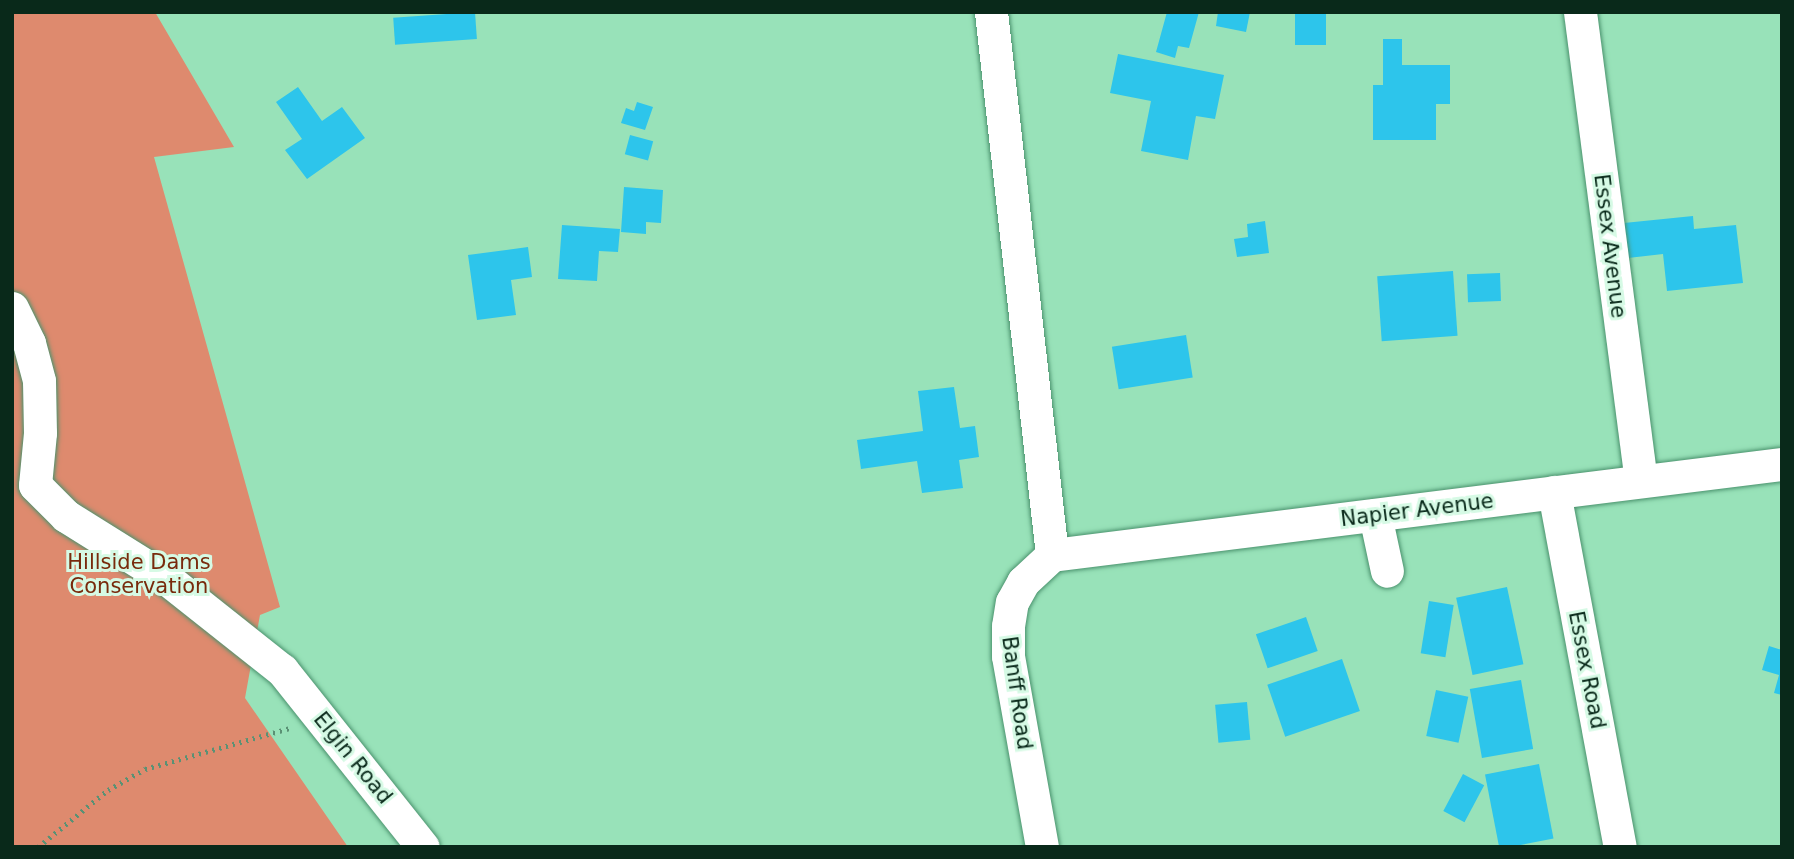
<!DOCTYPE html>
<style>
body{margin:0}
#map{position:relative;width:1794px;height:859px;overflow:hidden;background:#98e2b9;font-family:"DejaVu Sans",sans-serif}
div>[style]{position:absolute}
[style*='--x']{left:calc(var(--x)*1px);top:calc(var(--y)*1px);width:calc(var(--w)*1px);rotate:calc(var(--a)*1deg)}
.green>*{inset:0;background:#de8a6e}
.building>*{inset:0;background:#2dc5eb;transform-origin:0 0}
.path>*{height:4.5px;margin-top:-2.25px;transform-origin:0;background:repeating-linear-gradient(90deg,#5a9174 0 2px,transparent 0 7px)}
.roads{filter:drop-shadow(0 0 2px #4a926d) drop-shadow(0 0 2px #4a926d)}
.minor>*{height:33px;margin:-16.5px;padding:0 16.5px;transform-origin:16.5px;border-radius:16.5px;background:#fff}
span{translate:-50% -50%;white-space:nowrap;text-align:center;line-height:1.15;-webkit-text-stroke:6px #d6fae5;paint-order:stroke}
.street-label{font-size:21px;color:#09291a}
.park-label{font-size:21px;color:#782a0c}
.frame{position:absolute;inset:0;border:14px solid #09291a;pointer-events:none}
</style>
<div id="map">
<div class="green">
<div style="clip-path:polygon(12px 12px,155px 12px,234px 147px,154px 157px,280px 607px,260px 615px,245px 698px,348px 847px,12px 847px)"></div>
</div>
<div class="building">
<div style="left:475px;top:12px;width:27px;height:82px;rotate:86deg"></div>
<div style="clip-path:polygon(1167px 12px,1199px 12px,1189px 48px,1178px 46px,1175px 58px,1156px 52px)"></div>
<div style="clip-path:polygon(1218px 12px,1250px 12px,1246px 32px,1216px 26px)"></div>
<div style="left:1295px;top:12px;width:31px;height:33px"></div>
<div style="clip-path:polygon(1383px 39px,1402px 39px,1402px 65px,1450px 65px,1450px 104px,1436px 104px,1436px 140px,1373px 140px,1373px 85px,1383px 85px)"></div>
<div style="clip-path:polygon(1118px 54px,1224px 75px,1215px 119px,1196px 116px,1188px 160px,1141px 151px,1151px 101px,1110px 93px)"></div>
<div style="clip-path:polygon(298px 87px,322px 121px,342px 107px,365px 138px,307px 179px,285px 150px,302px 139px,276px 102px)"></div>
<div style="clip-path:polygon(637px 102px,653px 107px,645px 130px,621px 123px,626px 108px,634px 111px)"></div>
<div style="left:630px;top:135px;width:24px;height:20px;rotate:15deg"></div>
<div style="clip-path:polygon(624px 187px,663px 190px,661px 223px,646px 222px,646px 234px,621px 232px)"></div>
<div style="clip-path:polygon(1693px 216px,1694px 229px,1736px 225px,1743px 283px,1667px 291px,1663px 254px,1628px 258px,1624px 223px)"></div>
<div style="clip-path:polygon(1265px 221px,1269px 253px,1237px 257px,1234px 239px,1248px 237px,1247px 224px)"></div>
<div style="clip-path:polygon(562px 225px,620px 229px,618px 252px,599px 251px,597px 281px,558px 279px)"></div>
<div style="clip-path:polygon(528px 247px,532px 277px,511px 280px,516px 315px,477px 320px,468px 255px)"></div>
<div style="left:1453px;top:271px;width:65px;height:76px;rotate:86deg"></div>
<div style="left:1500px;top:273px;width:28px;height:33px;rotate:88deg"></div>
<div style="left:1186px;top:335px;width:43px;height:75px;rotate:81deg"></div>
<div style="clip-path:polygon(954px 387px,960px 428px,975px 426px,979px 457px,959px 460px,963px 488px,922px 493px,917px 461px,861px 469px,857px 440px,923px 431px,918px 391px)"></div>
<div style="left:1507px;top:587px;width:79px;height:52px;rotate:78deg"></div>
<div style="left:1429px;top:601px;width:25px;height:53px;rotate:9deg"></div>
<div style="left:1306px;top:617px;width:36px;height:53px;rotate:71deg"></div>
<div style="clip-path:polygon(1769px 646px,1782px 650px,1782px 695px,1774px 693px,1779px 675px,1762px 670px)"></div>
<div style="left:1342px;top:659px;width:55px;height:79px;rotate:71deg"></div>
<div style="left:1521px;top:680px;width:70px;height:52px;rotate:80deg"></div>
<div style="left:1436px;top:690px;width:33px;height:47px;rotate:12deg"></div>
<div style="left:1247px;top:702px;width:38px;height:32px;rotate:85deg"></div>
<div style="left:1539px;top:764px;width:76px;height:55px;rotate:79deg"></div>
<div style="left:1463px;top:774px;width:24px;height:42px;rotate:28deg"></div>
</div>
<div class="path">
<div style="--x:38;--y:847;--w:90;--a:-39.2"></div>
<div style="--x:108;--y:790;--w:43;--a:-29.6"></div>
<div style="--x:145;--y:769;--w:151;--a:-15.8"></div>
</div>
<div class="roads">
<div class="minor">
<div style="--x:991;--y:12;--w:546;--a:83.59"></div>
<div style="--x:1580;--y:12;--w:472;--a:82.6"></div>
<div style="--x:12;--y:308;--w:39;--a:64"></div>
<div style="--x:29;--y:343;--w:39;--a:75"></div>
<div style="--x:39;--y:381;--w:52;--a:88.9"></div>
<div style="--x:40;--y:433;--w:52;--a:95.5"></div>
<div style="--x:35;--y:485;--w:44;--a:45"></div>
<div style="--x:66;--y:516;--w:119;--a:32"></div>
<div style="--x:167;--y:579;--w:147;--a:38.4"></div>
<div style="--x:282;--y:670;--w:226;--a:51.5"></div>
<div style="--x:1554;--y:492;--w:361;--a:79.5"></div>
<div style="--x:1375;--y:515;--w:57;--a:77.9"></div>
<div style="--x:1052;--y:555;--w:736;--a:-7.11"></div>
<div style="--x:1042;--y:847;--w:194;--a:-100.1"></div>
<div style="--x:1008;--y:656;--w:30;--a:-90"></div>
<div style="--x:1008;--y:626;--w:24;--a:-81"></div>
<div style="--x:1012;--y:602;--w:23;--a:-61"></div>
<div style="--x:1023;--y:582;--w:40;--a:-43"></div>
</div>
</div>
<div class="street-label">
<span style="left:1610px;top:246px;rotate:83deg">Essex Avenue</span>
<span style="left:1417px;top:510px;rotate:-7deg">Napier Avenue</span>
<span style="left:1587px;top:670px;rotate:79deg">Essex Road</span>
<span style="left:1017px;top:693px;rotate:82deg">Banff Road</span>
<span style="left:353px;top:758px;rotate:51deg">Elgin Road</span>
</div>
<div class="park-label">
<span style="left:139px;top:574px">Hillside Dams<br>Conservation</span>
</div>
<div class="frame"></div>
</div>
